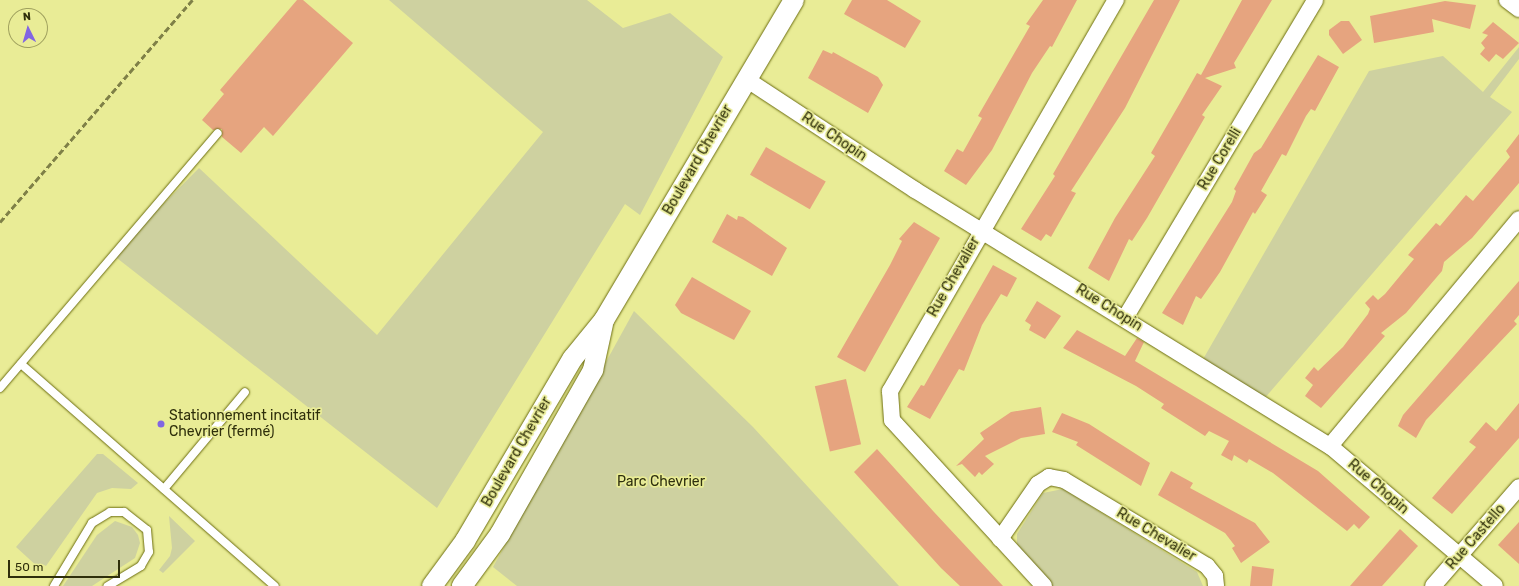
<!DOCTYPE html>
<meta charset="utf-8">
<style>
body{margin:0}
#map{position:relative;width:1519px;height:586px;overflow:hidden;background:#e9ec96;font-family:Rubik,sans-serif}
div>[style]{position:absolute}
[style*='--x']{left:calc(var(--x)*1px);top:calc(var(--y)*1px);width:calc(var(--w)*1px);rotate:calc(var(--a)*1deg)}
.green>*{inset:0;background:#ced1a0}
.building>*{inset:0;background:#e6a47f;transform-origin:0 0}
.roads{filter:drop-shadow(0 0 1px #6c6d10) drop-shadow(0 0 1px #6c6d10)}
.service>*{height:8px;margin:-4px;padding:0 4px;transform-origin:4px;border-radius:4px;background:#fff}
.minor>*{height:16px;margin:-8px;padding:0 8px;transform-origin:8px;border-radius:8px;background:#fff}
.tertiary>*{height:20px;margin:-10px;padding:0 10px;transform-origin:10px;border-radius:10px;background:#fff}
.rail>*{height:3px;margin-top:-1.5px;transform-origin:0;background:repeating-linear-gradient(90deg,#7f8047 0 6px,transparent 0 9px)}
.dots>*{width:11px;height:11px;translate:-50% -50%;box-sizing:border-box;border:2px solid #e9ec96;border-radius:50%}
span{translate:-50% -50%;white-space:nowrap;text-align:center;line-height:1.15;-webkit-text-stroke:3.5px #e9ec96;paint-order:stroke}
.street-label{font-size:14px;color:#2f2f0b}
.poi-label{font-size:14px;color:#2f2f0b}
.left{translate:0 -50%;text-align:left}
.park-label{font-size:14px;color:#2e2f0f}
.north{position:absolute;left:8px;top:8px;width:40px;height:40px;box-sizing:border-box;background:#e9ec96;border:1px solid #9fa05e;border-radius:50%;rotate:355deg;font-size:11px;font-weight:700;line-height:16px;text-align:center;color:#2f2f0b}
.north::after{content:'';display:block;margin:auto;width:14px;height:18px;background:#8266e2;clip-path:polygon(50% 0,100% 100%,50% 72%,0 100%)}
.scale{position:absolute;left:8px;top:560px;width:112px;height:18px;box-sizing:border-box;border:2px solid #2f2f0b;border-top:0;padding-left:5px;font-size:12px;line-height:14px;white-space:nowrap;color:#2f2f0b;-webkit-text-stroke:3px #e9ec96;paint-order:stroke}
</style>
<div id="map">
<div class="green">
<div style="clip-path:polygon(389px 0,587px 0,623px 28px,670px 13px,723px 57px,640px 215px,625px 204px,437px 508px,113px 255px,199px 168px,377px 335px,543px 132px)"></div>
<div style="clip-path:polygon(1519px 47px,1519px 59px,1490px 97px,1512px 112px,1264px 399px,1202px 361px,1369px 71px,1443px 56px,1483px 92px)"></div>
<div style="clip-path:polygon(634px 311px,753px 427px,899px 586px,517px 586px,493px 567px)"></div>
<div style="clip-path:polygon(97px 454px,103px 454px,138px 483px,131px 489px,112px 488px,97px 493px,46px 566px,42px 564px,39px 568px,16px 547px)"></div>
<div style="clip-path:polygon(1063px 489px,1197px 572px,1203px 586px,1051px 586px,1017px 547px,1017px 534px,1043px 493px)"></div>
<div style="clip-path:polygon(169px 516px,195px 541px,163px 573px,159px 570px,170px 556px,172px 548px)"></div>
<div style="clip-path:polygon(115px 521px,132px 527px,138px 535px,140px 543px,135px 558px,92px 586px,63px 586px,97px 535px)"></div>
</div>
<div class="building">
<div style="clip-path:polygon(297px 0,303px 0,353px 43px,273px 136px,264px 127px,241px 153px,222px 137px,222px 129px,213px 130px,202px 120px,224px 94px,220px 90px)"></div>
<div style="clip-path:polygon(852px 0,887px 0,921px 21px,905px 48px,844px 14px)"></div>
<div style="clip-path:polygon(1043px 0,1077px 0,1052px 47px,1050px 46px,1032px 73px,992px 150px,966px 185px,944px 171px,957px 149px,963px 152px,982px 118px,978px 116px,1030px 26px,1026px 24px)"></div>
<div style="clip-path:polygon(1154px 0,1180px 0,1125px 108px,1071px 191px,1076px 193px,1051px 237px,1046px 234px,1041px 241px,1021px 229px,1055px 176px,1053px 174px)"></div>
<div style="clip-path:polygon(1242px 0,1272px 0,1234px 63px,1236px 68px,1205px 78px,1222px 86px,1202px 115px,1205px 117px,1147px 218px,1132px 241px,1129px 239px,1109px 281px,1088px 268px,1115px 218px,1155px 156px,1151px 153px,1180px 103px,1197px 73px,1201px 75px)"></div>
<div style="clip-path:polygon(1445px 1px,1476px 5px,1470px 29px,1432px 19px,1434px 32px,1374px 43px,1370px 16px)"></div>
<div style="clip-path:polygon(1341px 21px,1349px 21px,1362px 40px,1343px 54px,1329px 35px,1329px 30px)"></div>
<div style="clip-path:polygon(1493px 22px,1519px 43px,1503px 59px,1496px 54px,1489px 62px,1480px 54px,1485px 48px,1481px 43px,1488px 35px,1482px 33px)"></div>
<div style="clip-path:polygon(823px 50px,832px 54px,833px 52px,878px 77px,883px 85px,868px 113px,808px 78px)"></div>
<div style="clip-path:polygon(1318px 55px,1339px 67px,1315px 111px,1311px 109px,1306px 116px,1286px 156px,1282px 154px,1261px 191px,1267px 195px,1255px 214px,1253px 212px,1220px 272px,1201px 299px,1196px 296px,1183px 325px,1162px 313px,1232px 202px,1236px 191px,1234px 189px,1254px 153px,1261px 148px)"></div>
<div style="clip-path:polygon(1519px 134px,1519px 183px,1472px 238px,1444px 262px,1442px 271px,1406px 313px,1381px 333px,1385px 336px,1321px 408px,1305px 396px,1313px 385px,1305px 378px,1314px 367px,1318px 371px,1343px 347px,1368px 314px,1370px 309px,1365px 303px,1373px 295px,1378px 300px,1385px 294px,1414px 259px,1408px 255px,1436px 223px,1440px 226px,1466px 195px,1473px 201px,1510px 157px,1506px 151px)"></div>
<div style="left:766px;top:147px;width:69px;height:32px;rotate:30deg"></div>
<div style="clip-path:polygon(727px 214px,737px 220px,738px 216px,743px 217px,787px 248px,772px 276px,712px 242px)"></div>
<div style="clip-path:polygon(914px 222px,940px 238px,865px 372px,837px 357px,890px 265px,902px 241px,899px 239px)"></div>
<div style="clip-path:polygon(993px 265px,1017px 278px,1007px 297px,1001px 294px,982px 325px,964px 371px,959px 369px,930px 419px,907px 407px,921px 385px,924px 386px)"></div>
<div style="clip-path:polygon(692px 277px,751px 311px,734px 340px,681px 313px,675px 305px)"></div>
<div style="clip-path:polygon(1519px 281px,1519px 315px,1514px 321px,1517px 324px,1426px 420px,1416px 438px,1398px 426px,1403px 415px)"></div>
<div style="clip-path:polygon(1037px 301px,1061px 316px,1045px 339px,1029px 330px,1031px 325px,1025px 321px)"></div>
<div style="clip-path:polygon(1077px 330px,1125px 356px,1137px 338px,1144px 342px,1135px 361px,1318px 471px,1370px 517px,1359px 529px,1354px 524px,1347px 531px,1273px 473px,1249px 459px,1247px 463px,1234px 455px,1232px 461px,1221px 455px,1229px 441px,1209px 431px,1205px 436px,1161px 408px,1164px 404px,1136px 386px,1063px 348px)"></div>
<div style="left:846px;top:379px;width:67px;height:32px;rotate:77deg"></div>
<div style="clip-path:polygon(1519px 403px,1519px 438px,1452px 514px,1432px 498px,1476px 447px,1469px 442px,1486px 422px,1496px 431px)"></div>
<div style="clip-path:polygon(1041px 407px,1045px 434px,1021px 438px,985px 456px,994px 464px,982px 475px,979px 472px,975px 477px,962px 464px,956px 466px,984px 439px,980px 433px,1011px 412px)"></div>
<div style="clip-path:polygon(1062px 413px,1089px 424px,1150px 463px,1141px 486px,1076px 445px,1078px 442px,1052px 432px)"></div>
<div style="clip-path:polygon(877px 449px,934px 512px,1003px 586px,960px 586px,941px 568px,854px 472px)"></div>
<div style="clip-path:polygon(1171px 471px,1193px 483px,1190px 488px,1255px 523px,1270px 542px,1241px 563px,1232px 548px,1235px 546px,1225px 533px,1158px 495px)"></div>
<div style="clip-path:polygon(1519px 522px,1519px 564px,1498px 545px)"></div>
<div style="clip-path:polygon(1400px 529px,1418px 546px,1382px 586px,1350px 586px)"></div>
<div style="clip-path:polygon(1252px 566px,1274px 569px,1272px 586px,1250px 586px)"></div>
</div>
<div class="roads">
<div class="service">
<div style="--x:21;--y:364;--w:337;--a:41.2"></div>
<div style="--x:0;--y:388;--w:335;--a:-49.5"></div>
<div style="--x:164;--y:489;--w:126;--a:-50.1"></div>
<div style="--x:54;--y:586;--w:74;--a:-58.9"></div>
<div style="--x:92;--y:523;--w:21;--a:-31"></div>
<div style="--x:110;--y:512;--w:14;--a:0"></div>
<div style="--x:124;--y:512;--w:29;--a:38"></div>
<div style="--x:147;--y:530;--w:22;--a:85"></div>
<div style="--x:149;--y:552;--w:16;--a:120"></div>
<div style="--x:141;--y:566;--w:39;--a:149"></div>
</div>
<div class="minor">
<div style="--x:1507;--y:0;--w:15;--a:37"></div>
<div style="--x:746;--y:79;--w:202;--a:33.3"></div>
<div style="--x:915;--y:190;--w:488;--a:31.7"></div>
<div style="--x:1330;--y:446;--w:216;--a:40.3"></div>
<div style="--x:1125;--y:318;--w:370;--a:-59.1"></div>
<div style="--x:1330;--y:446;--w:295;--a:-50.2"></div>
<div style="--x:1000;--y:539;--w:67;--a:-55.4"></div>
<div style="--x:1038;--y:484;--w:13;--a:-32"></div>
<div style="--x:1049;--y:477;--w:15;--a:11"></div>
<div style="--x:1064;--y:480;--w:167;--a:31"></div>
<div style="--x:1207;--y:566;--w:13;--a:51"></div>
<div style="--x:1215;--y:576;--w:10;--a:84"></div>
<div style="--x:1044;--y:586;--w:225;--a:-132.5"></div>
<div style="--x:892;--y:420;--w:29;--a:-94"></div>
<div style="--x:890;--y:391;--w:452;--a:-60"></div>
<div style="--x:1433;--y:586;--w:131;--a:-49"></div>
</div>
<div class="tertiary">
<div style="--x:432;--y:586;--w:56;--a:-53.7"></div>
<div style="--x:465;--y:541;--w:212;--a:-59.5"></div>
<div style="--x:573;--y:358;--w:49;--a:-50.8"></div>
<div style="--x:604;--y:320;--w:372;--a:-59.3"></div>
<div style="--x:462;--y:586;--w:64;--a:-53.8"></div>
<div style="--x:500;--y:534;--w:189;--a:-60.4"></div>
<div style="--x:593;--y:370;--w:47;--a:-77.7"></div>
</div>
</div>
<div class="rail">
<div style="--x:0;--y:222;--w:294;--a:-49.1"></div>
</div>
<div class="dots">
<div style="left:161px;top:424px;background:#8266e2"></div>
</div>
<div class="street-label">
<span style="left:834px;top:137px;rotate:34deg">Rue Chopin</span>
<span style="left:1220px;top:159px;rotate:-59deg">Rue Corelli</span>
<span style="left:698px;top:160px;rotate:-60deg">Boulevard Chevrier</span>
<span style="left:954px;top:277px;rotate:-60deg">Rue Chevalier</span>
<span style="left:1109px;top:308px;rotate:32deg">Rue Chopin</span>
<span style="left:517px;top:452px;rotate:-60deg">Boulevard Chevrier</span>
<span style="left:1378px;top:487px;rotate:41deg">Rue Chopin</span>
<span style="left:1156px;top:535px;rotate:31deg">Rue Chevalier</span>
<span style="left:1476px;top:537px;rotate:-49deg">Rue Castello</span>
</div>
<div class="poi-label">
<span class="left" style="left:169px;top:424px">Stationnement incitatif<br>Chevrier (fermé)</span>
</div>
<div class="park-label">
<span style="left:661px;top:482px">Parc Chevrier</span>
</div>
<div class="north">N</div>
<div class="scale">50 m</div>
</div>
